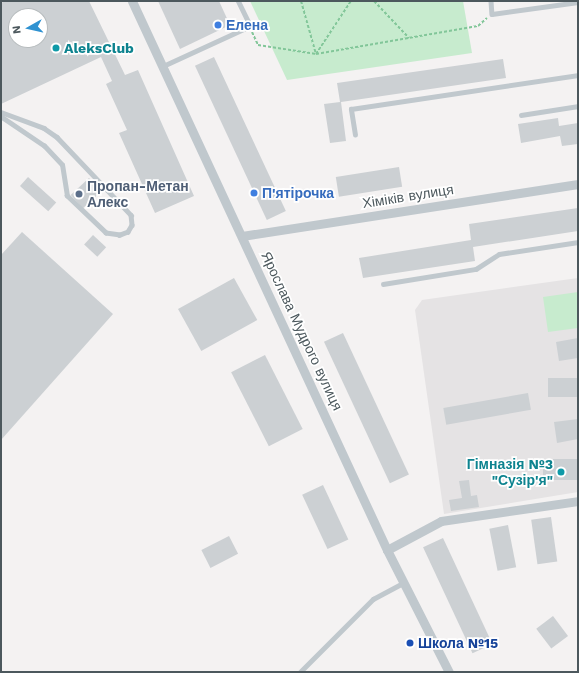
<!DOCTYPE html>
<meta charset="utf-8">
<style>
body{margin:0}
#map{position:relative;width:579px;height:673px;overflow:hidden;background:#f4f2f2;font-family:"Work Sans",sans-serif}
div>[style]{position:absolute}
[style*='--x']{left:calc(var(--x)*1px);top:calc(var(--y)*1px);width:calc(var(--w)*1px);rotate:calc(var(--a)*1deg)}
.education>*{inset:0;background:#e5e3e4}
.green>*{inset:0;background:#c7ebce}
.building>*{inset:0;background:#ccd0d3;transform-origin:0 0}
.path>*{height:2px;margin-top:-1px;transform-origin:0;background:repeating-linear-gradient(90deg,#82c699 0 3px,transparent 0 5px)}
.service>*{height:4.5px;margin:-2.25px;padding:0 2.25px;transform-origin:2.25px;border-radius:2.25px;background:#c0c8cd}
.minor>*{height:9px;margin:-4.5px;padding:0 4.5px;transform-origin:4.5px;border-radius:4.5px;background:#c0c8cd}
.dots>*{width:11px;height:11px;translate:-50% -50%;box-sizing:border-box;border:2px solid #fff;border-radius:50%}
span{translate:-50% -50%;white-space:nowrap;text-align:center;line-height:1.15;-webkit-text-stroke:3.5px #fff;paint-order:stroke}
.shop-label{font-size:14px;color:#366cbe;font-weight:700}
.left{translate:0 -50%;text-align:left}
.culture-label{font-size:14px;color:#0d838f;font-weight:700}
.right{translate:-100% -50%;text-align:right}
.service-label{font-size:14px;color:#4e5e75;font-weight:700}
.street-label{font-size:14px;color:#4c585d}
.transit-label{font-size:14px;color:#164399;font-weight:700}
.frame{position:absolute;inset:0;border:2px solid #4c585d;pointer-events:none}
.north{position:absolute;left:8px;top:8px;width:40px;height:40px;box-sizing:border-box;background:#fff;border:1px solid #b7bcbe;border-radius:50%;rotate:262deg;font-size:11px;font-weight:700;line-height:16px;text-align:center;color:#4c585d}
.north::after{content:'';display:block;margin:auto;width:14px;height:18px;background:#2f92d1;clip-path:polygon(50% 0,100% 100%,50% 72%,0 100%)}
</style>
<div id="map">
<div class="education">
<div style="clip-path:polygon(578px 278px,578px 492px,444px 514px,415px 310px,422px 300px)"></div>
</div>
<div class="green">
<div style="clip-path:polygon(250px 1px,463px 1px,472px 53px,287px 80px)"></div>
<div style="clip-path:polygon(578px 292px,578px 328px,548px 332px,543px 297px)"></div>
</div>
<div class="building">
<div style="clip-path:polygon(evenodd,5px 1px,89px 1px,125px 75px,138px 70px,194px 196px,155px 213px,119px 133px,127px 130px,106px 84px,112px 81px,101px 57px,1px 104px,1px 3px,5px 1px,16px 16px,40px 16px,40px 40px,16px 40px,16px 16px)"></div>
<div style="clip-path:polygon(158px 1px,219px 1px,230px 25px,180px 49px)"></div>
<div style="left:214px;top:57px;width:170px;height:21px;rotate:65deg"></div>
<div style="clip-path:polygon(503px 59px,506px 78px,341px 102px,346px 141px,330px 143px,324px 104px,340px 102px,337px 83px)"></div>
<div style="clip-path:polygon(558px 118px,559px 126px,578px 123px,578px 144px,562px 146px,560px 136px,521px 143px,518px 124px)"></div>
<div style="left:399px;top:167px;width:20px;height:64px;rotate:81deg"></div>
<div style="left:28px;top:177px;width:38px;height:12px;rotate:42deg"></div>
<div style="left:89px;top:178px;width:18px;height:25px;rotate:47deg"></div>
<div style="clip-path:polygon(578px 208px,578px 231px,473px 247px,475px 261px,363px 278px,359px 258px,471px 240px,469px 224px)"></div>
<div style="clip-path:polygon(22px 232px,113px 314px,1px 440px,1px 255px)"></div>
<div style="left:93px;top:235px;width:18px;height:13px;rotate:43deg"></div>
<div style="left:234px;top:278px;width:48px;height:64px;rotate:61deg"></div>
<div style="left:343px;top:333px;width:156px;height:21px;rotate:65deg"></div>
<div style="clip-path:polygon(578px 338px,578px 358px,559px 361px,556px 342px)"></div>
<div style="left:265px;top:355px;width:83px;height:38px;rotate:63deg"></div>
<div style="left:578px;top:378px;width:19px;height:30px;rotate:90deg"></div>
<div style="left:528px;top:393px;width:17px;height:86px;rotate:80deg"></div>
<div style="clip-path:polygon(578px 419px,578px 439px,557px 443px,554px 422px)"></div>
<div style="left:578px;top:459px;width:21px;height:35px;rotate:90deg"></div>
<div style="clip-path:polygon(469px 480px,471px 496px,477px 495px,479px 507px,451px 511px,449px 500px,462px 498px,459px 481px)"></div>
<div style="left:323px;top:485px;width:60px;height:23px;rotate:65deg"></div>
<div style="left:551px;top:517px;width:45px;height:20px;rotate:82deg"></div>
<div style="left:508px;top:525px;width:43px;height:19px;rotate:79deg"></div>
<div style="left:229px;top:536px;width:20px;height:31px;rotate:63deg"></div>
<div style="left:443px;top:538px;width:117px;height:22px;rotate:65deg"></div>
<div style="left:553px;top:616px;width:25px;height:21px;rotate:53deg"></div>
</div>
<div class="path">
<div style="--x:301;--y:1;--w:55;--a:74.2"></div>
<div style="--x:316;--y:54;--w:164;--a:-9.8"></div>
<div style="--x:478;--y:26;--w:12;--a:-42"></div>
<div style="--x:374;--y:1;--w:51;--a:46.6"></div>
<div style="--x:252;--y:32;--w:14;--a:65"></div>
<div style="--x:258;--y:45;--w:59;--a:8.8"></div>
<div style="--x:316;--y:54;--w:64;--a:-56.6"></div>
</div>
<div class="service">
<div style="--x:491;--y:1;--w:13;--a:86"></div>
<div style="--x:492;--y:14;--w:87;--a:-7.9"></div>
<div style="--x:163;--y:66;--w:96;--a:-24.7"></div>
<div style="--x:250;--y:26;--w:28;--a:-116"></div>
<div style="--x:1;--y:112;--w:46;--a:20.4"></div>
<div style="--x:44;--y:128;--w:16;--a:35"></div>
<div style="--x:57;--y:137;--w:108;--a:46.5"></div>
<div style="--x:131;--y:215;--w:10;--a:84"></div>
<div style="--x:132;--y:225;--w:8;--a:120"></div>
<div style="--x:128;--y:232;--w:9;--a:159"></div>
<div style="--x:120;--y:235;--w:14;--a:-172"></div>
<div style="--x:106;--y:233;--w:54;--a:-136.5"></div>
<div style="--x:67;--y:196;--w:31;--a:-99"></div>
<div style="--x:62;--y:165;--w:26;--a:-133"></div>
<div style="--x:44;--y:146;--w:52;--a:-146"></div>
<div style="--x:521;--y:115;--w:58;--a:-9"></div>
<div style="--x:355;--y:135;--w:26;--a:-99"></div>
<div style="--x:351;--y:109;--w:230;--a:-8.5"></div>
<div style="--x:383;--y:284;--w:94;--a:-9.2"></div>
<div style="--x:476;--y:269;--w:27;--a:-33"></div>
<div style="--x:499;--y:254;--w:80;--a:-8.6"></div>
<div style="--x:300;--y:672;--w:103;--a:-45"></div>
<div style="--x:373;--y:599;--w:34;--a:-28"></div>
</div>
<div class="minor">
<div style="--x:132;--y:1;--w:605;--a:65.09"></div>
<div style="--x:387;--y:550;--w:137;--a:63.1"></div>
<div style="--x:242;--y:236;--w:340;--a:-8.8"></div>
<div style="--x:387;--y:550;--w:61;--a:-28.2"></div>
<div style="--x:441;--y:521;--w:138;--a:-8.3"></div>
</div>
<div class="dots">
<div style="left:218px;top:25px;background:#3f7fe0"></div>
<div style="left:56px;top:48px;background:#0f9aa8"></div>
<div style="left:254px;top:193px;background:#3f7fe0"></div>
<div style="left:79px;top:194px;background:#5c6f8a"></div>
<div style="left:561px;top:472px;background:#0f9aa8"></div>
<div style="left:410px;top:643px;background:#1a4fb4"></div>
</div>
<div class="shop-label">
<span class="left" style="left:226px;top:25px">Елена</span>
<span class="left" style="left:262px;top:193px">П'ятірочка</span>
</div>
<div class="culture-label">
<span class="left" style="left:64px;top:48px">AleksClub</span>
<span class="right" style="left:553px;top:472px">Гімназія №3<br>"Сузір'я"</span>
</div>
<div class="service-label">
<span class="left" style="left:87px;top:194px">Пропан-Метан<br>Алекс</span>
</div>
<div class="street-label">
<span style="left:408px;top:196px;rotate:-9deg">Хіміків вулиця</span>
<span style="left:302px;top:331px;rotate:65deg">Ярослава Мудрого вулиця</span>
</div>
<div class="transit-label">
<span class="left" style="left:418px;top:643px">Школа №15</span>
</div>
<div class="frame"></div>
<div class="north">N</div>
</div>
